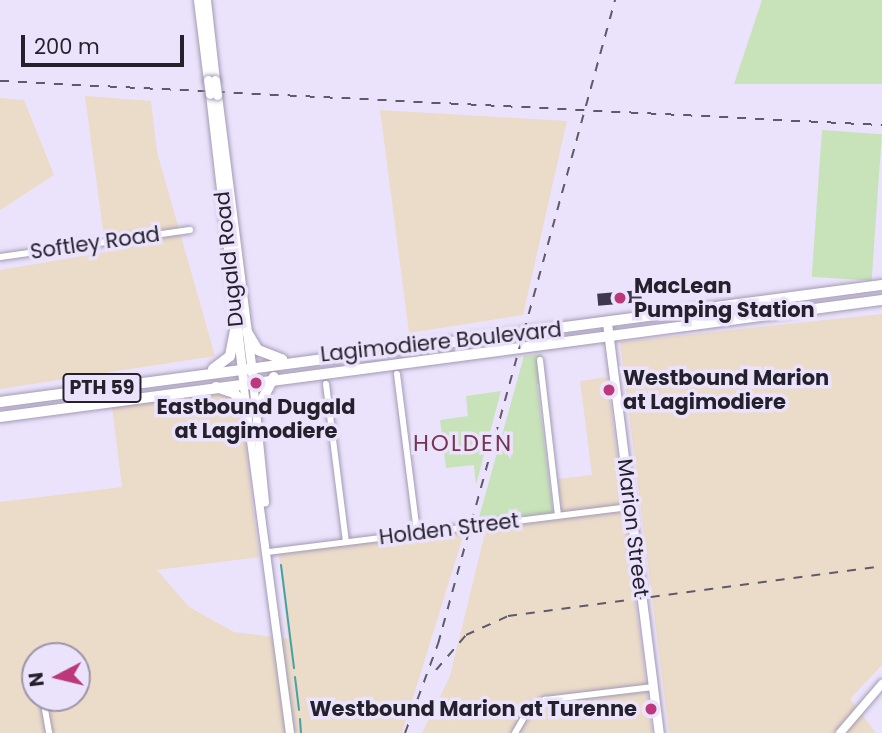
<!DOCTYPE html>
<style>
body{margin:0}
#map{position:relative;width:882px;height:733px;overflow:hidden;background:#ebe3fb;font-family:Poppins,sans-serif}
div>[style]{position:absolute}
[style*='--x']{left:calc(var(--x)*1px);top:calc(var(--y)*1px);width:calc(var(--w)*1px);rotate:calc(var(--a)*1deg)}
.industrial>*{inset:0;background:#ebdbc9}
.green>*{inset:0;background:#c8e2b9;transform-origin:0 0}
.stream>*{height:2px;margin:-1px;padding:0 1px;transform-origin:1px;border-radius:1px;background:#45a1a6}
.building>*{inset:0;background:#3f374f;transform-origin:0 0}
.roads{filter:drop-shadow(0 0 2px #a39ab5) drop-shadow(0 0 2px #a39ab5)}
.minor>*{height:6px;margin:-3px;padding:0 3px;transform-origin:3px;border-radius:3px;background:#fff}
.tertiary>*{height:8px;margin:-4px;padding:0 4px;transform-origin:4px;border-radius:4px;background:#fff}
.secondary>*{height:9px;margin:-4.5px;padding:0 4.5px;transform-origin:4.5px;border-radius:4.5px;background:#fff}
.primary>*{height:10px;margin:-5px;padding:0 5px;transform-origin:5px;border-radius:5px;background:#fff}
.rail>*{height:2px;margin-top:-1px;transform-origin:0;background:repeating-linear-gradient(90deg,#5f5a68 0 9px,transparent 0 18px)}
.bridges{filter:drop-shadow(0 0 2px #a39ab5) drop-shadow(0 0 2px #a39ab5)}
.secondary-bridge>*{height:9px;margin:-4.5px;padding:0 4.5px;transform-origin:4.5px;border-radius:4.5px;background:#fff}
.dots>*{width:19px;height:19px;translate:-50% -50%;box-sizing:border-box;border:4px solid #ebe3fb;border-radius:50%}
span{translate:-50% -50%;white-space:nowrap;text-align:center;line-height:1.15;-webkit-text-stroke:7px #ebe3fb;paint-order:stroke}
.shield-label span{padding:2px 5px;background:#ebe3fb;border:2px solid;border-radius:5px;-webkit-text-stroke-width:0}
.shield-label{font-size:19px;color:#25212c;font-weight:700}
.street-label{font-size:21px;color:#25212c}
.poi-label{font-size:21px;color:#25212c;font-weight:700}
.left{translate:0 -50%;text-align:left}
.right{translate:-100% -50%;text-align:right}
.neighbourhood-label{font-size:23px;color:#773554;letter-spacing:2px}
.north{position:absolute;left:21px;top:642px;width:70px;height:70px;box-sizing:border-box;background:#ebe3fb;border:2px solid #9c95a8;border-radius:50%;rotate:263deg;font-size:19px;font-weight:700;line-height:28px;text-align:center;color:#25212c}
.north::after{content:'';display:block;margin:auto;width:24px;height:32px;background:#bc377b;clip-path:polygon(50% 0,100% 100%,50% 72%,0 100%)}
.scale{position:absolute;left:21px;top:35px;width:163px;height:32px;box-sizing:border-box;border:4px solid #25212c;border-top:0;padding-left:9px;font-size:21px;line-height:24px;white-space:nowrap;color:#25212c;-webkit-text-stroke:5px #ebe3fb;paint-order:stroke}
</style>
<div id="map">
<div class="industrial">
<div style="clip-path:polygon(85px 96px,151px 101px,157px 152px,215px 356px,0 389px,0 270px,106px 252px)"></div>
<div style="clip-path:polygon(0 98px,24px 100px,54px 175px,0 210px)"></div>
<div style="clip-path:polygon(380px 110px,567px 121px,523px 315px,409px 333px)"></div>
<div style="clip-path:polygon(882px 314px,882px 665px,850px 699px,876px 733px,669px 733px,620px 342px)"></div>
<div style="clip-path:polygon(607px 377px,652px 733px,422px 733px,450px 676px,486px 529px,563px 519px,558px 479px,592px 475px,580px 381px)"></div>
<div style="clip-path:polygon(evenodd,227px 392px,241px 408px,259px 557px,157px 570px,189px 607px,234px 632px,288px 639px,279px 554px,465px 530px,402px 733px,0 733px,0 502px,122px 487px,112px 407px,227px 392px,35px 656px,77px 656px,77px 698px,35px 698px,35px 656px)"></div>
</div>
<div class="green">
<div style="clip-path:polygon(762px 0,882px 0,882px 84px,734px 84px)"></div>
<div style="left:822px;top:130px;width:60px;height:147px;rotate:4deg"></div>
<div style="clip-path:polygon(542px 354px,545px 382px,537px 384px,553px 513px,478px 521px,524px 356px)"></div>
<div style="clip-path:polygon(501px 391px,476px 485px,474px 465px,446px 468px,440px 420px,468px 416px,466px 396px)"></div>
</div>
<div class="stream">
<div style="--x:281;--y:565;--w:104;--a:82.8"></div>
<div style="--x:295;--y:677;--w:33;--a:83"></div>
<div style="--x:300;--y:719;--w:14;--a:86"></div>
</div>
<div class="building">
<div style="left:641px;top:290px;width:12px;height:44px;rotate:85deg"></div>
</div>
<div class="roads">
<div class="minor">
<div style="--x:0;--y:257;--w:192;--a:-8.1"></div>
<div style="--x:540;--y:360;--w:156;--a:83.4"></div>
<div style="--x:397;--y:374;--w:160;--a:82.8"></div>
<div style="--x:326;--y:384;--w:159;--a:82.8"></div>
<div style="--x:268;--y:552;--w:365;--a:-7.1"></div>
<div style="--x:43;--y:698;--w:36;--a:80"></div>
<div style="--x:515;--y:733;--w:24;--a:-60"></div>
<div style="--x:527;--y:712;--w:22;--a:-34"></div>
<div style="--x:545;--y:700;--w:109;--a:-6.9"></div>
</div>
<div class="tertiary">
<div style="--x:253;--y:380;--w:123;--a:84.4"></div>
<div style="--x:243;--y:381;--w:355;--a:82.4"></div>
<div style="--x:840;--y:733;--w:65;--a:-49.4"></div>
</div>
<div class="secondary">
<div style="--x:198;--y:0;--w:81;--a:82.9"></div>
<div style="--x:206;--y:0;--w:81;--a:83.6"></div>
<div style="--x:210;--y:94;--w:289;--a:83.4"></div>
<div style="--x:217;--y:95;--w:287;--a:82.8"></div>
<div style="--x:607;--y:323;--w:413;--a:82.8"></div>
</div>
<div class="primary">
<div style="--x:247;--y:332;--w:21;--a:59"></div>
<div style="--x:258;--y:350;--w:26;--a:21"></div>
<div style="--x:213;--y:369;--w:21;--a:-37"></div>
<div style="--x:230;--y:356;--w:31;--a:-79"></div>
<div style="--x:216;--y:387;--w:19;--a:18"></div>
<div style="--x:234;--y:393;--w:18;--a:49"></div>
<div style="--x:0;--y:402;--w:890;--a:-7.56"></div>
<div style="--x:257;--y:410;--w:37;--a:-63"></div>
<div style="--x:0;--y:417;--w:890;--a:-7.56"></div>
</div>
</div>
<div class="rail">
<div style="--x:0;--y:81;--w:883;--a:2.86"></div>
<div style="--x:436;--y:670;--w:46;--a:-49.4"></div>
<div style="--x:466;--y:635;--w:46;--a:-24.3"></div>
<div style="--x:508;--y:616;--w:377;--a:-7.6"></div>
<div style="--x:405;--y:733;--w:95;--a:-69.7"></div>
<div style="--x:438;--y:644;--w:668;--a:-74.63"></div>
</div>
<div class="bridges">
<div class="secondary-bridge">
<div style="--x:208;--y:80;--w:14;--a:82"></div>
<div style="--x:215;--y:80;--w:15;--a:82"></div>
</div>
</div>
<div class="dots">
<div style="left:620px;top:298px;background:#bc377b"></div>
<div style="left:256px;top:383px;background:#bc377b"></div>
<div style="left:609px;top:390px;background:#bc377b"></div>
<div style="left:651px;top:709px;background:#bc377b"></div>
</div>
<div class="shield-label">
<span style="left:102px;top:388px">PTH 59</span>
</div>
<div class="street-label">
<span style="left:95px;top:243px;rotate:-8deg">Softley Road</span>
<span style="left:229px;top:259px;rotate:-96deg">Dugald Road</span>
<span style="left:441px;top:342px;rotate:-6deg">Lagimodiere Boulevard</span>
<span style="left:633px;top:528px;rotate:83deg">Marion Street</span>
<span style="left:449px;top:529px;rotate:-7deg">Holden Street</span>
</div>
<div class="poi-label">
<span class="left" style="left:634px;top:298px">MacLean<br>Pumping Station</span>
<span class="left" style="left:623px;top:390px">Westbound Marion<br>at Lagimodiere</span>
<span style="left:256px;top:419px">Eastbound Dugald<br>at Lagimodiere</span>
<span class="right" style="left:637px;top:709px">Westbound Marion at Turenne</span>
</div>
<div class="neighbourhood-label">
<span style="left:463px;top:443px">HOLDEN</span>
</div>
<div class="north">N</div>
<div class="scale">200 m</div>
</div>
